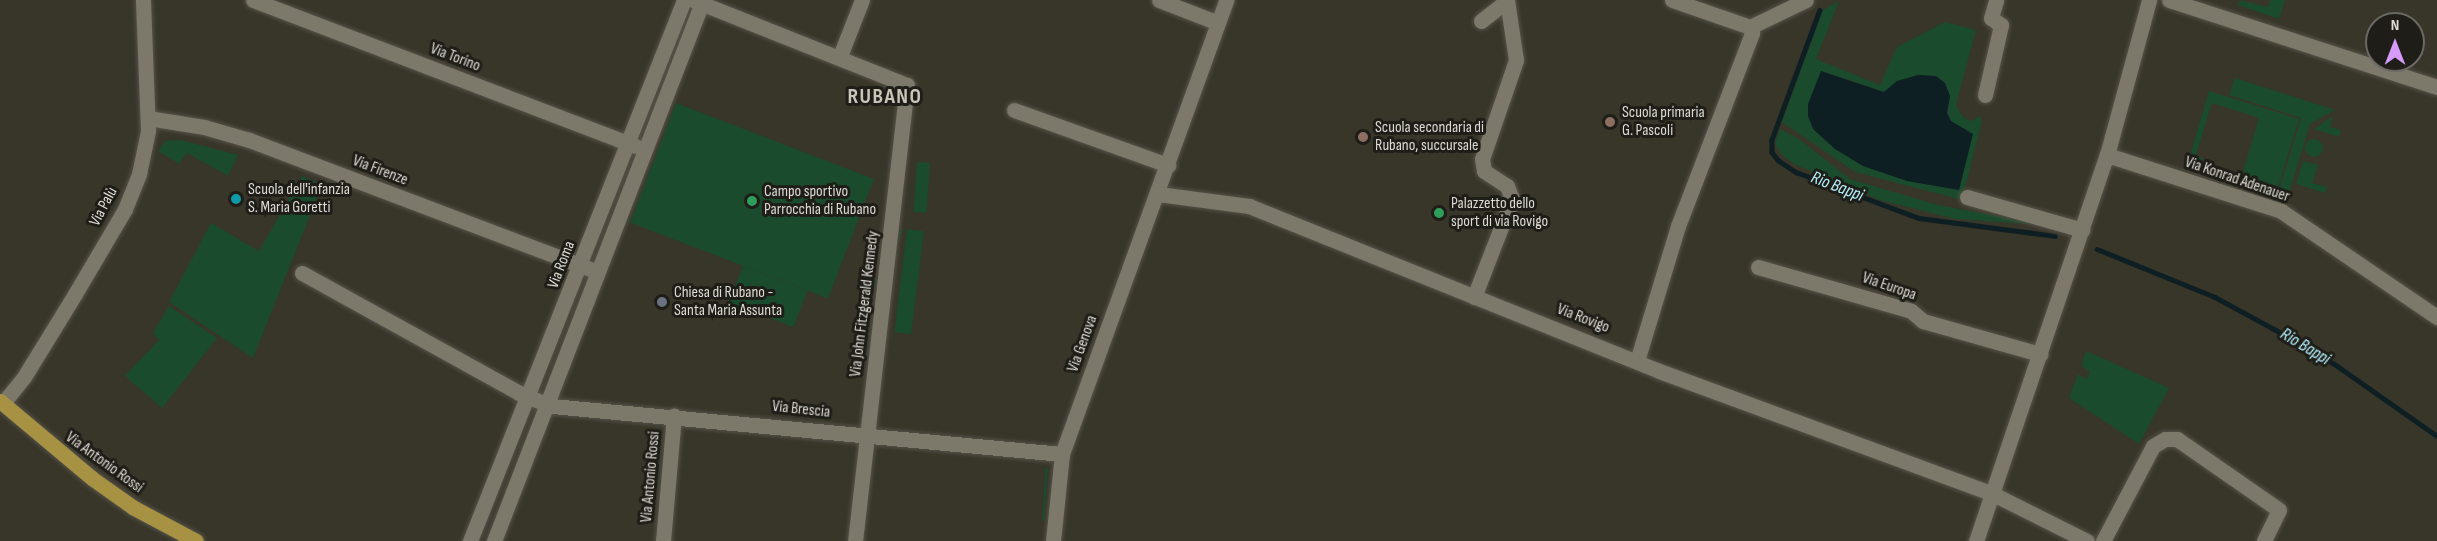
<!DOCTYPE html>
<meta charset="utf-8">
<style>
body{margin:0}
#map{position:relative;width:2437px;height:541px;overflow:hidden;background:#383529;font-family:"Sofia Sans Condensed",sans-serif}
div>[style]{position:absolute}
[style*='--x']{left:calc(var(--x)*1px);top:calc(var(--y)*1px);width:calc(var(--w)*1px);rotate:calc(var(--a)*1deg)}
.green>*{inset:0;background:#1a4b2d;transform-origin:0 0}
.round{border-radius:50%}
.water>*{inset:0;background:#0d1f23}
.stream>*{height:4.5px;margin:-2.25px;padding:0 2.25px;transform-origin:2.25px;border-radius:2.25px;background:#0d1f23}
.roads{filter:drop-shadow(0 0 2px #555248) drop-shadow(0 0 2px #555248)}
.minor>*{height:15px;margin:-7.5px;padding:0 7.5px;transform-origin:7.5px;border-radius:7.5px;background:#7c786a}
.major>*{height:15px;margin:-7.5px;padding:0 7.5px;transform-origin:7.5px;border-radius:7.5px;background:#a79142}
.dots>*{width:16px;height:16px;translate:-50% -50%;box-sizing:border-box;border:3px solid #1e1d17;border-radius:50%}
span{translate:-50% -50%;white-space:nowrap;text-align:center;line-height:1.15;-webkit-text-stroke:6px #1e1d17;paint-order:stroke}
.street-label{font-size:16px;color:#dddbd4}
.poi-label{font-size:16px;color:#dddbd4}
.left{translate:0 -50%;text-align:left}
.water-label{font-size:18px;color:#b3f0fd;font-style:italic}
.district-label{font-size:22px;color:#c9c5b7;font-weight:700;letter-spacing:1.5px}
.north{position:absolute;left:2365px;top:12px;width:60px;height:60px;box-sizing:border-box;background:#1e1d17;border:2px solid #6a6963;border-radius:50%;rotate:0deg;font-size:16px;font-weight:700;line-height:24px;text-align:center;color:#dddbd4}
.north::after{content:'';display:block;margin:auto;width:21px;height:27px;background:#d69bfa;clip-path:polygon(50% 0,100% 100%,50% 72%,0 100%)}
</style>
<div id="map">
<div class="green">
<div style="clip-path:polygon(2240px 0,2268px 7px,2270px 0,2285px 0,2279px 19px,2238px 5px)"></div>
<div style="clip-path:polygon(evenodd,1839px 1px,1816px 59px,1880px 85px,1897px 47px,1945px 22px,1976px 30px,1956px 105px,1963px 117px,1971px 121px,1980px 116px,1982px 121px,1962px 200px,1855px 172px,1782px 122px,1823px 10px,1839px 1px,1821px 71px,1884px 92px,1950px 96px,1947px 113px,1951px 121px,1821px 71px)"></div>
<div style="clip-path:polygon(2235px 78px,2335px 110px,2310px 124px,2289px 193px,2279px 190px,2301px 118px,2229px 95px)"></div>
<div style="clip-path:polygon(2209px 91px,2299px 119px,2278px 187px,2242px 175px,2259px 118px,2212px 103px,2196px 155px,2203px 158px,2200px 166px,2188px 162px)"></div>
<div style="left:676px;top:103px;width:212px;height:128px;rotate:21deg"></div>
<div style="clip-path:polygon(2333px 116px,2330px 127px,2341px 130px,2339px 137px,2314px 129px)"></div>
<div style="clip-path:polygon(1780px 129px,1799px 139px,1850px 179px,1938px 205px,2045px 225px,1955px 219px,1880px 200px,1794px 164px,1781px 154px,1775px 144px)"></div>
<div class="round" style="left:2305px;top:139px;width:18px;height:18px"></div>
<div style="clip-path:polygon(181px 140px,238px 155px,228px 176px,187px 153px,179px 164px,158px 151px,165px 141px)"></div>
<div style="clip-path:polygon(2303px 161px,2318px 165px,2312px 183px,2327px 187px,2325px 193px,2296px 184px)"></div>
<div style="left:917px;top:162px;width:13px;height:50px;rotate:4deg"></div>
<div style="clip-path:polygon(302px 176px,322px 185px,253px 358px,169px 302px,211px 223px,259px 251px)"></div>
<div style="left:902px;top:228px;width:2px;height:104px;rotate:27deg"></div>
<div style="left:907px;top:229px;width:17px;height:104px;rotate:7deg"></div>
<div style="left:743px;top:266px;width:69px;height:39px;rotate:21deg"></div>
<div style="clip-path:polygon(169px 306px,217px 338px,162px 408px,125px 376px,159px 340px,153px 333px)"></div>
<div style="clip-path:polygon(2086px 351px,2169px 388px,2139px 444px,2069px 398px,2078px 374px,2087px 379px,2090px 372px,2081px 366px)"></div>
<div style="clip-path:polygon(1048px 467px,1044px 521px,1042px 522px,1045px 469px)"></div>
</div>
<div class="water">
<div style="clip-path:polygon(1821px 71px,1884px 92px,1897px 81px,1918px 75px,1936px 76px,1945px 83px,1950px 96px,1947px 113px,1951px 121px,1973px 134px,1959px 190px,1907px 181px,1863px 166px,1835px 149px,1813px 129px,1808px 116px,1808px 104px)"></div>
</div>
<div class="stream">
<div style="--x:1820;--y:10;--w:139;--a:110.3"></div>
<div style="--x:1772;--y:140;--w:12;--a:90"></div>
<div style="--x:1772;--y:152;--w:10;--a:53"></div>
<div style="--x:1778;--y:160;--w:22;--a:34"></div>
<div style="--x:1796;--y:172;--w:131;--a:20.5"></div>
<div style="--x:1919;--y:218;--w:137;--a:7.5"></div>
<div style="--x:2097;--y:249;--w:127;--a:22.1"></div>
<div style="--x:2215;--y:297;--w:67;--a:28.5"></div>
<div style="--x:2274;--y:329;--w:72;--a:30.1"></div>
<div style="--x:2336;--y:365;--w:123;--a:35.1"></div>
</div>
<div class="roads">
<div class="minor">
<div style="--x:253;--y:0;--w:409;--a:20.9"></div>
<div style="--x:693;--y:0;--w:230;--a:21.7"></div>
<div style="--x:907;--y:85;--w:459;--a:96.5"></div>
<div style="--x:1159;--y:0;--w:63;--a:21.3"></div>
<div style="--x:1672;--y:0;--w:83;--a:19.1"></div>
<div style="--x:1750;--y:27;--w:62;--a:-25.7"></div>
<div style="--x:2169;--y:0;--w:282;--a:18"></div>
<div style="--x:1481;--y:21;--w:33;--a:-38"></div>
<div style="--x:840;--y:56;--w:60;--a:-68.6"></div>
<div style="--x:1985;--y:95;--w:72;--a:-77.1"></div>
<div style="--x:2001;--y:25;--w:12;--a:-145"></div>
<div style="--x:1991;--y:18;--w:19;--a:-74"></div>
<div style="--x:1014;--y:110;--w:164;--a:19.7"></div>
<div style="--x:148;--y:118;--w:57;--a:9.1"></div>
<div style="--x:204;--y:127;--w:47;--a:16.1"></div>
<div style="--x:249;--y:140;--w:365;--a:20.7"></div>
<div style="--x:2107;--y:155;--w:183;--a:17.8"></div>
<div style="--x:2281;--y:211;--w:189;--a:34.2"></div>
<div style="--x:1158;--y:194;--w:92;--a:7.5"></div>
<div style="--x:1249;--y:206;--w:442;--a:21.9"></div>
<div style="--x:1659;--y:371;--w:356;--a:20.2"></div>
<div style="--x:1993;--y:494;--w:105;--a:26.6"></div>
<div style="--x:1967;--y:197;--w:120;--a:16"></div>
<div style="--x:1758;--y:267;--w:159;--a:16"></div>
<div style="--x:1911;--y:311;--w:16;--a:40"></div>
<div style="--x:1923;--y:321;--w:122;--a:15.8"></div>
<div style="--x:302;--y:273;--w:248;--a:28.9"></div>
<div style="--x:519;--y:393;--w:35;--a:22"></div>
<div style="--x:552;--y:406;--w:512;--a:5.38"></div>
<div style="--x:1474;--y:297;--w:105;--a:-68.8"></div>
<div style="--x:1512;--y:199;--w:14;--a:-111"></div>
<div style="--x:1507;--y:186;--w:27;--a:-147"></div>
<div style="--x:1484;--y:171;--w:12;--a:-99"></div>
<div style="--x:1482;--y:159;--w:105;--a:-71"></div>
<div style="--x:1516;--y:60;--w:61;--a:-98.5"></div>
<div style="--x:1637;--y:361;--w:141;--a:-73.1"></div>
<div style="--x:1678;--y:226;--w:207;--a:-69"></div>
<div style="--x:1752;--y:33;--w:6;--a:-108"></div>
<div style="--x:3;--y:403;--w:33;--a:-51"></div>
<div style="--x:24;--y:377;--w:97;--a:-58.4"></div>
<div style="--x:75;--y:294;--w:99;--a:-59.5"></div>
<div style="--x:125;--y:209;--w:38;--a:-68"></div>
<div style="--x:139;--y:174;--w:44;--a:-78.2"></div>
<div style="--x:148;--y:131;--w:131;--a:-92.2"></div>
<div style="--x:470;--y:541;--w:582;--a:-68.42"></div>
<div style="--x:494;--y:541;--w:580;--a:-68.88"></div>
<div style="--x:663;--y:541;--w:126;--a:-85"></div>
<div style="--x:1053;--y:541;--w:87;--a:-84.1"></div>
<div style="--x:1062;--y:454;--w:483;--a:-70.1"></div>
<div style="--x:1976;--y:541;--w:408;--a:-71.3"></div>
<div style="--x:2107;--y:155;--w:161;--a:-74.8"></div>
<div style="--x:2103;--y:541;--w:107;--a:-62.2"></div>
<div style="--x:2153;--y:446;--w:14;--a:-30"></div>
<div style="--x:2165;--y:439;--w:12;--a:0"></div>
<div style="--x:2177;--y:439;--w:124;--a:34.8"></div>
<div style="--x:2279;--y:510;--w:34;--a:116"></div>
</div>
<div class="major">
<div style="--x:0;--y:401;--w:121;--a:40"></div>
<div style="--x:93;--y:479;--w:50;--a:35.3"></div>
<div style="--x:134;--y:508;--w:70;--a:28"></div>
</div>
</div>
<div class="dots">
<div style="left:1610px;top:122px;background:#8d6e63"></div>
<div style="left:1363px;top:137px;background:#8d6e63"></div>
<div style="left:236px;top:199px;background:#0f9aa8"></div>
<div style="left:752px;top:201px;background:#2e9e5b"></div>
<div style="left:1439px;top:213px;background:#2e9e5b"></div>
<div style="left:662px;top:302px;background:#6b7280"></div>
</div>
<div class="street-label">
<span style="left:455px;top:58px;rotate:21deg">Via Torino</span>
<span style="left:380px;top:171px;rotate:21deg">Via Firenze</span>
<span style="left:2237px;top:180px;rotate:19deg">Via Konrad Adenauer</span>
<span style="left:104px;top:207px;rotate:-62deg">Via Palù</span>
<span style="left:562px;top:265px;rotate:-69deg">Via Roma</span>
<span style="left:1889px;top:287px;rotate:19deg">Via Europa</span>
<span style="left:865px;top:304px;rotate:-83deg">Via John Fitzgerald Kennedy</span>
<span style="left:1583px;top:319px;rotate:21deg">Via Rovigo</span>
<span style="left:1083px;top:344px;rotate:-70deg">Via Genova</span>
<span style="left:801px;top:410px;rotate:6deg">Via Brescia</span>
<span style="left:104px;top:463px;rotate:36deg">Via Antonio Rossi</span>
<span style="left:651px;top:477px;rotate:-85deg">Via Antonio Rossi</span>
</div>
<div class="poi-label">
<span class="left" style="left:1622px;top:122px">Scuola primaria<br>G. Pascoli</span>
<span class="left" style="left:1375px;top:137px">Scuola secondaria di<br>Rubano, succursale</span>
<span class="left" style="left:248px;top:199px">Scuola dell'infanzia<br>S. Maria Goretti</span>
<span class="left" style="left:764px;top:201px">Campo sportivo<br>Parrocchia di Rubano</span>
<span class="left" style="left:1451px;top:213px">Palazzetto dello<br>sport di via Rovigo</span>
<span class="left" style="left:674px;top:302px">Chiesa di Rubano -<br>Santa Maria Assunta</span>
</div>
<div class="water-label">
<span style="left:1837px;top:187px;rotate:21deg">Rio Bappi</span>
<span style="left:2305px;top:347px;rotate:31deg">Rio Bappi</span>
</div>
<div class="district-label">
<span style="left:885px;top:97px">RUBANO</span>
</div>
<div class="north">N</div>
</div>
